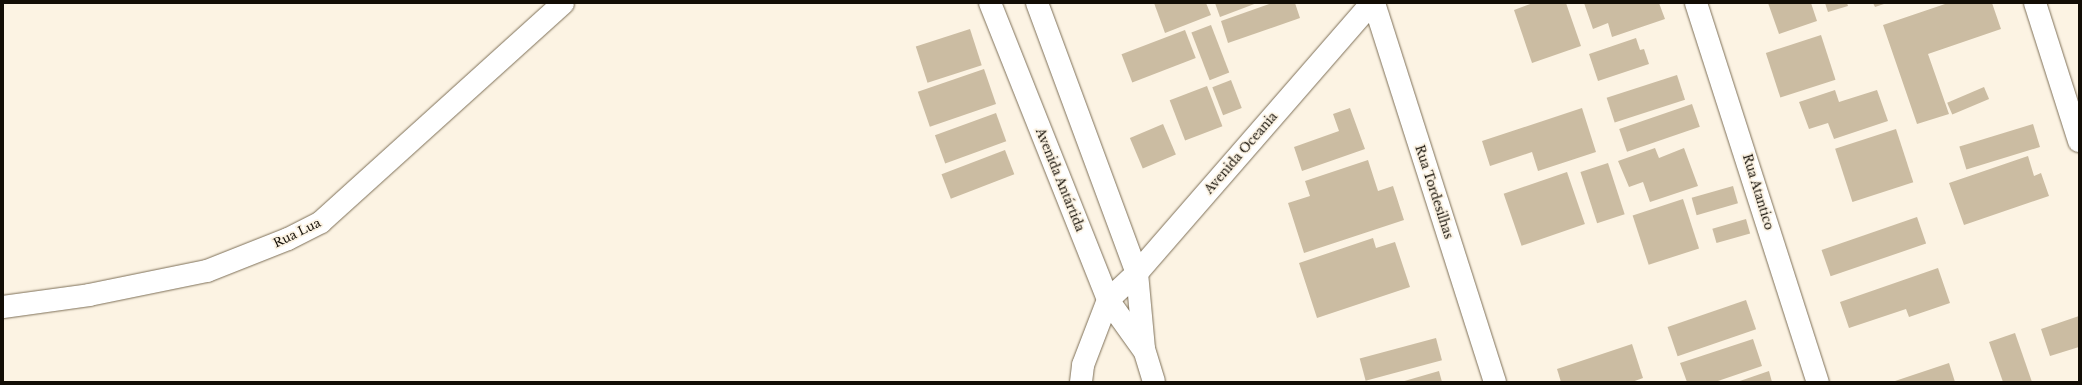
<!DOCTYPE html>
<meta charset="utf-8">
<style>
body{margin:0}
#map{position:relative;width:2082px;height:385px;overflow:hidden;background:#fcf3e3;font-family:"Libre Baskerville",serif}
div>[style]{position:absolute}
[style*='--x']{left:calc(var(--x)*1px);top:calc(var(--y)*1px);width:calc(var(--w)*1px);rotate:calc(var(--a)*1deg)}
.building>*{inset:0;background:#cbbca2;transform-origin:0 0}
.roads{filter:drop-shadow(0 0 1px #7d6f57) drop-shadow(0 0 1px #7d6f57)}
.minor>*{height:22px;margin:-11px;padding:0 11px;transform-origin:11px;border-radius:11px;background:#fff}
span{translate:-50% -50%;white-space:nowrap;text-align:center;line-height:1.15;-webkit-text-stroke:3.5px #fcf3e3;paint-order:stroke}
.street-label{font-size:12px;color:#120d05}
.frame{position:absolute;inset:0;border:4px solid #120d05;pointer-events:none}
</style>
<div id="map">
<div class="building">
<div style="clip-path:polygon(1154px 3px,1206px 3px,1211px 15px,1165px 33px)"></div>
<div style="clip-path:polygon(1215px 3px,1257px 3px,1220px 17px)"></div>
<div style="clip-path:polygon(1272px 3px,1295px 3px,1300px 18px,1228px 43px,1221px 21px)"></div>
<div style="clip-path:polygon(1533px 3px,1566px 3px,1581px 46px,1532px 63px,1514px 10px)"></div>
<div style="clip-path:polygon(1584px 3px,1659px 3px,1665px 19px,1612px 37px,1608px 23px,1593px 29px)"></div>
<div style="clip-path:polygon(1768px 3px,1811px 3px,1817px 21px,1779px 34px)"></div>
<div style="clip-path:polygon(1825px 3px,1847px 3px,1848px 6px,1828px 12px)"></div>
<div style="clip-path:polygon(1873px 3px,1887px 3px,1875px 7px)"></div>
<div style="clip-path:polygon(1948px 3px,1992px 3px,2001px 29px,1928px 54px,1949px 114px,1917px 124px,1883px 25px)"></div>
<div style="left:1211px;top:25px;width:51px;height:21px;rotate:69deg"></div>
<div style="left:970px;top:29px;width:38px;height:57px;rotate:72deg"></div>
<div style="left:1185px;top:30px;width:30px;height:68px;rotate:69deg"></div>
<div style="left:1821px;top:35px;width:47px;height:58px;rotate:72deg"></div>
<div style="clip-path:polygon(1636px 38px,1640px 50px,1644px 49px,1649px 64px,1598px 81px,1589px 54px)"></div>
<div style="left:984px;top:69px;width:37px;height:70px;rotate:71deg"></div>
<div style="left:1677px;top:75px;width:26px;height:74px;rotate:72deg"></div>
<div style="left:1231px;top:80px;width:30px;height:20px;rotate:69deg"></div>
<div style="left:1207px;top:86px;width:43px;height:40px;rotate:69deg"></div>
<div style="left:1984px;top:87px;width:13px;height:40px;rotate:67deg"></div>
<div style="clip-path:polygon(1835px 90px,1839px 102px,1877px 90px,1888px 121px,1834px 139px,1828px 123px,1809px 129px,1799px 102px)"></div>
<div style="left:1692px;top:104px;width:24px;height:77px;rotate:71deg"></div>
<div style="clip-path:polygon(1350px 108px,1365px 149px,1302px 171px,1294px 147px,1339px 131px,1333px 114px)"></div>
<div style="clip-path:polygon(1582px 108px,1596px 152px,1538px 171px,1532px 152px,1490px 166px,1482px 141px)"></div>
<div style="left:996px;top:113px;width:30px;height:65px;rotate:70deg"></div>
<div style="left:1163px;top:124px;width:33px;height:36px;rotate:67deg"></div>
<div style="left:2033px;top:124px;width:24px;height:77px;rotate:73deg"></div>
<div style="left:1896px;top:129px;width:56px;height:64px;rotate:72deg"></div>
<div style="clip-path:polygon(1655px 148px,1659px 158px,1684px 148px,1698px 186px,1650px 202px,1643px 182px,1629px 187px,1618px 161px)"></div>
<div style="left:1005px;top:150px;width:26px;height:68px;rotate:69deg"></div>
<div style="clip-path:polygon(2028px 156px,2034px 176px,2041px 173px,2049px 196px,1964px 225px,1949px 183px)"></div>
<div style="clip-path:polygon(1368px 160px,1378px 191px,1393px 186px,1404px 220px,1304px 253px,1288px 203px,1310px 196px,1305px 181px)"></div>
<div style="left:1608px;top:163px;width:54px;height:29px;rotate:72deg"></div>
<div style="left:1567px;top:172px;width:55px;height:67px;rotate:71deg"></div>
<div style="left:1733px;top:186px;width:18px;height:43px;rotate:74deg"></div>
<div style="left:1683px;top:199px;width:52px;height:53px;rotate:72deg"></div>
<div style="left:1917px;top:217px;width:28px;height:101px;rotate:71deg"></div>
<div style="left:1746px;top:219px;width:15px;height:35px;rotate:74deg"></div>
<div style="clip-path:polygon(1373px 238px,1376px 248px,1395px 242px,1410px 287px,1317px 318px,1299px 263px)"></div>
<div style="clip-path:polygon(1938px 268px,1950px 303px,1909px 317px,1906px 309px,1849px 328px,1840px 302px)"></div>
<div style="left:1746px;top:300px;width:31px;height:83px;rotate:71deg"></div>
<div style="clip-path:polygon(2079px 316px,2079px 347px,2050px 356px,2041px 329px)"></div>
<div style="clip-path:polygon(2015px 333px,2032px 382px,2003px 382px,1989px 342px)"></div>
<div style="left:1436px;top:338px;width:23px;height:79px;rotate:75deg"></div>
<div style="clip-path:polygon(1753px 339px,1762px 366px,1715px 382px,1687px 382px,1680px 363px)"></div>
<div style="clip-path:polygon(1632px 344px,1643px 378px,1632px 382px,1561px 382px,1557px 369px)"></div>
<div style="clip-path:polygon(1949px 363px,1955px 382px,1892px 382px)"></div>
<div style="clip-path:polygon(1439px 371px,1442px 382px,1401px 382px)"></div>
<div style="clip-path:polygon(1769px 371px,1772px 382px,1737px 382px)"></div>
</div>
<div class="roads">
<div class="minor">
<div style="--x:990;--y:3;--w:320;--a:68.3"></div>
<div style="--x:1108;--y:300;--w:60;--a:54.5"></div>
<div style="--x:1037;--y:3;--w:288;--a:69.7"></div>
<div style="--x:1137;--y:273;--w:76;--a:84.7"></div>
<div style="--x:1144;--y:349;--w:34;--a:73"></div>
<div style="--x:1374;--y:3;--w:398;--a:72.3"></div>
<div style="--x:1696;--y:3;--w:398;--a:72.2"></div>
<div style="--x:2035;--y:3;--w:145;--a:72.3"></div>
<div style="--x:3;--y:307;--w:87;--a:-7.9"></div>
<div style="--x:89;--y:295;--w:120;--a:-11.5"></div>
<div style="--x:207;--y:271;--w:87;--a:-21.6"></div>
<div style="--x:288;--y:239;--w:37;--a:-27"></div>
<div style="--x:321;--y:222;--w:326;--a:-42.1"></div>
<div style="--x:1081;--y:382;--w:17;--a:-83"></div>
<div style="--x:1083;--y:365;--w:70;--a:-69"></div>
<div style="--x:1108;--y:300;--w:40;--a:-43"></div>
<div style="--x:1137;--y:273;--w:358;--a:-49"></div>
</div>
</div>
<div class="street-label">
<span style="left:1241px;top:153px;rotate:-49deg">Avenida Oceania</span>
<span style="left:1060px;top:180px;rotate:68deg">Avenida Antártida</span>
<span style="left:1434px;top:192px;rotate:72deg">Rua Tordesilhas</span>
<span style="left:1758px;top:192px;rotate:73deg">Rua Atantico</span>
<span style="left:297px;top:233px;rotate:-26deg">Rua Lua</span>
</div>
<div class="frame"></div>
</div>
